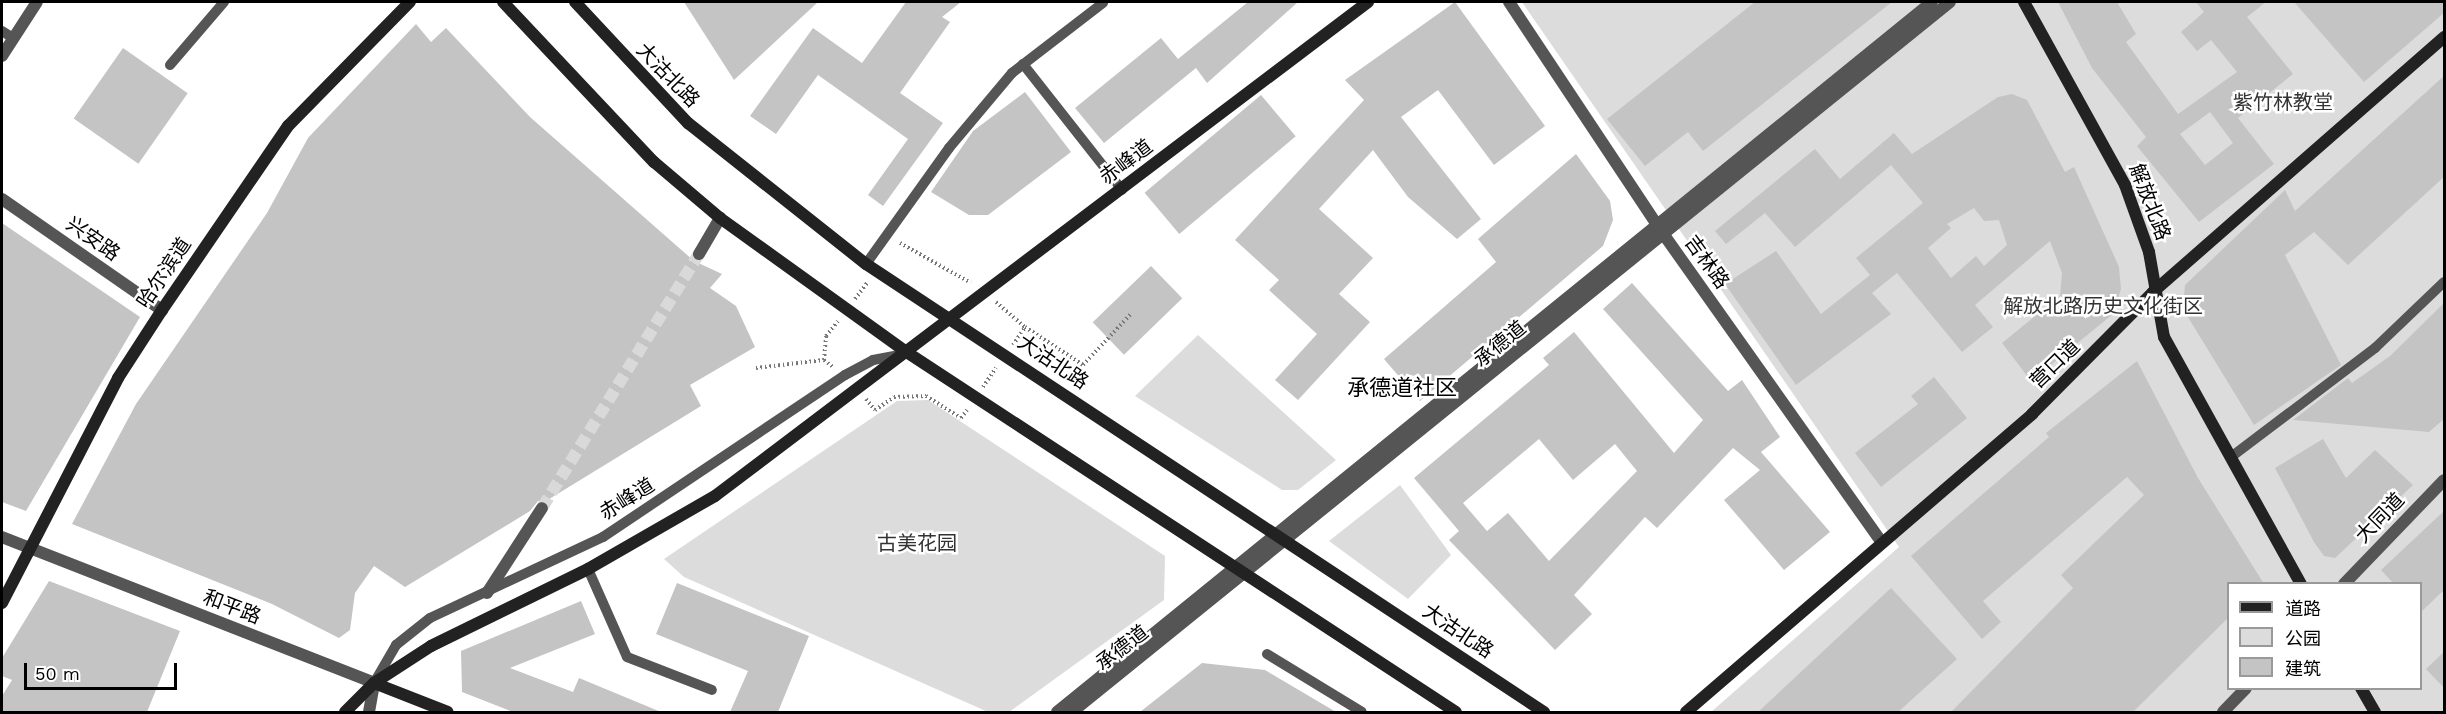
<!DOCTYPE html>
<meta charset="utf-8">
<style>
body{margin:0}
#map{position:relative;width:2446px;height:714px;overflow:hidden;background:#fff;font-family:"Work Sans","Noto Sans SC",sans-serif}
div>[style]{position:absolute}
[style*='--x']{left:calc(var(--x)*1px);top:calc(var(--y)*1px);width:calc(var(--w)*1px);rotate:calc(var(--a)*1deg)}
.green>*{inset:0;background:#dcdcdc}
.building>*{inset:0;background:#c4c4c4;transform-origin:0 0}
.street-tunnel>*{height:12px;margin-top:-6px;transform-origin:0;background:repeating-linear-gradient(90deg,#d9d9d9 0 12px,transparent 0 18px)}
.path>*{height:4px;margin-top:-2px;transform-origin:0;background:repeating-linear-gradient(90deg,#777 0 1.5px,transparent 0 4.5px)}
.lane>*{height:10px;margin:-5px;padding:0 5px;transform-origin:5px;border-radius:5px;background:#555}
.street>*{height:12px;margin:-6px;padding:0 6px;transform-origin:6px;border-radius:6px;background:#555}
.secondary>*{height:12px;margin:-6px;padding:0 6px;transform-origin:6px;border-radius:6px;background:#222}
span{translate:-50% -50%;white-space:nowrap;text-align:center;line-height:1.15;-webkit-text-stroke:5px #fff;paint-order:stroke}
.street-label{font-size:20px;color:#000}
.park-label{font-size:20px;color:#333}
.quarter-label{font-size:22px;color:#000}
.frame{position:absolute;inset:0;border:3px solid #000;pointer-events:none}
.legend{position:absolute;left:2227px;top:582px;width:195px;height:108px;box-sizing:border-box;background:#fff;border:2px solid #999;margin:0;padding:8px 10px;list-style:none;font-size:18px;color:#000}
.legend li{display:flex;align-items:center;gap:12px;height:30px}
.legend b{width:30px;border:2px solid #999}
.scale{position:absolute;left:24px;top:663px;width:153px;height:27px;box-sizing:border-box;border:3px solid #000;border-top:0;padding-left:8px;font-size:18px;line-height:21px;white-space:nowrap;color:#000;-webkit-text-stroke:4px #fff;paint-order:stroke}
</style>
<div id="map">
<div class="green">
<div style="clip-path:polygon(evenodd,1522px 2px,2444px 2px,2444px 712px,1711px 712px,1899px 547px,1522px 2px,2228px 584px,2420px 584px,2420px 688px,2228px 688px,2228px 584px)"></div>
<div style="clip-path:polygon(1198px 335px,1336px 460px,1298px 490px,1282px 490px,1135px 396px)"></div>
<div style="clip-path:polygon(928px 400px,1165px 556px,1164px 600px,1009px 712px,988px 712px,684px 577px,664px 559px,897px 401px)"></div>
<div style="clip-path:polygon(1400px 485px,1451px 555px,1408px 599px,1329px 541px)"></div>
</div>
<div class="building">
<div style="clip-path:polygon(684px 2px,818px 2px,734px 80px)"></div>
<div style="clip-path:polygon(906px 2px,961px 2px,942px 17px,950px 22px,900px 93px,943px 123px,883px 206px,868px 195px,908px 139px,818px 75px,776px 134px,750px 116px,813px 28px,862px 63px)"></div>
<div style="clip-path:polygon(1248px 2px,1298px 2px,1207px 83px,1196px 68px,1104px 143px,1075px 108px,1161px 38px,1178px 59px)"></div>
<div style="clip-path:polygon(1455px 2px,1545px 126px,1494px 165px,1438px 90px,1401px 117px,1481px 219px,1457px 239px,1408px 197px,1373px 150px,1319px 209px,1373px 258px,1339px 294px,1370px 322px,1298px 400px,1275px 380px,1317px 334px,1269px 290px,1279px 280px,1235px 240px,1364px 100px,1345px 80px)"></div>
<div style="clip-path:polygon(1755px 2px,1892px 2px,1703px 151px,1688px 132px,1645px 166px,1607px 119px)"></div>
<div style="clip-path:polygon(evenodd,2058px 2px,2117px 2px,2136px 34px,2126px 42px,2178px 114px,2237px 72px,2211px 40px,2197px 51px,2181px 32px,2204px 12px,2196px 2px,2266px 2px,2247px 17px,2293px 74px,2238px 118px,2274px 164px,2199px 222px,2137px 146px,2146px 137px,2092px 68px,2058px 2px,2210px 112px,2233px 143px,2205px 165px,2180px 134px,2210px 112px)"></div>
<div style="clip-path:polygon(2294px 2px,2445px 2px,2445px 12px,2364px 82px)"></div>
<div style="clip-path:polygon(416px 24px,431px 42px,446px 28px,530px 117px,694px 261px,722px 274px,710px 288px,736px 306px,755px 347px,690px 385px,701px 406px,546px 501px,538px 501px,530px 511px,405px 587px,374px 566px,355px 593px,350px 630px,339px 638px,272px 604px,72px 524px,136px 404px,267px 213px,308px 138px)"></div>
<div style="left:123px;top:48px;width:79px;height:86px;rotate:35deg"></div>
<div style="clip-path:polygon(2445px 75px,2445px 176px,2348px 265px,2314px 232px,2285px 255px,2341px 365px,2254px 425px,2183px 309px,2185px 285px,2285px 190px,2295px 211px)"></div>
<div style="clip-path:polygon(1025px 92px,1071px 152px,988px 215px,969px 215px,931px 192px,973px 131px)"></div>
<div style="clip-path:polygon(evenodd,2012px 94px,2027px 100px,2065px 172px,2074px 167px,2119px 267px,2121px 289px,2113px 314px,2031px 381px,2002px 343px,2060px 296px,2062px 273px,2050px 241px,1975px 305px,1993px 327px,1962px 352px,1897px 273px,1872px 293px,1891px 314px,1796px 385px,1725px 284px,1776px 251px,1821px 314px,1870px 275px,1856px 258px,1923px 203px,1891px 165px,1795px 247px,1765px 213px,1726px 244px,1715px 231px,1815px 149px,1840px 179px,1894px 133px,1912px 154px,1998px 97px,2012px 94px,1974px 208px,1984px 221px,1999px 220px,2007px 245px,1984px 266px,1976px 256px,1951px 278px,1928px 248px,1951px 228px,1947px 224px,1974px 208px)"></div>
<div style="left:1261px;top:95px;width:54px;height:152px;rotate:50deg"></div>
<div style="clip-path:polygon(1576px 154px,1610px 201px,1613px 220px,1603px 246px,1420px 401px,1384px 359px,1496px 262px,1478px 239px)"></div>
<div style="clip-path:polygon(2px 223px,140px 317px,26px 511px,2px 502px)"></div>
<div style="left:1151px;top:266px;width:45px;height:81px;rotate:46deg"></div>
<div style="clip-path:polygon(evenodd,1632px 283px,1728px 391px,1742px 380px,1780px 437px,1761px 452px,1830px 532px,1784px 570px,1724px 500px,1760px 470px,1733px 448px,1657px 528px,1645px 517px,1574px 595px,1592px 614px,1555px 650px,1449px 540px,1459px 531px,1414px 478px,1549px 365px,1543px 358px,1574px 332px,1674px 453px,1703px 420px,1603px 309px,1632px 283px,1539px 439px,1573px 480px,1615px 444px,1637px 471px,1549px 561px,1508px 513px,1487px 531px,1463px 503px,1539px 439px)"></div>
<div style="clip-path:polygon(2445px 302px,2445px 418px,2429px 432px,2293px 420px,2348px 378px,2352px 383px,2390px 356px)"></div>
<div style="clip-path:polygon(2137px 361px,2198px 478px,2264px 584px,2229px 584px,2229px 617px,2133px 712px,1951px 712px,2073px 588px,2061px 575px,2144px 495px,2127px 477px,1983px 601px,2001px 622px,1982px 639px,1911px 556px,2049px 437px,2046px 433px)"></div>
<div style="clip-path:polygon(1934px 377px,1967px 418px,1881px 487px,1855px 453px,1918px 404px,1911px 396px)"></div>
<div style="clip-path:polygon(2323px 439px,2346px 478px,2375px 450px,2413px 485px,2335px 558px,2324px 556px,2314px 542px,2275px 468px)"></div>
<div style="clip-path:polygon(2445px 510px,2445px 589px,2421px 612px,2421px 584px,2394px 584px,2381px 570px)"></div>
<div style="clip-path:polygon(49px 581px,180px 631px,147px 712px,2px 712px,2px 696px,12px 680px,2px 676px,2px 658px)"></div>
<div style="clip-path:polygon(677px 583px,809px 636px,778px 712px,730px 712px,748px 671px,656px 634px)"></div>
<div style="clip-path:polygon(1891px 588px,1957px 659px,1898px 712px,1758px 712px)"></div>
<div style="clip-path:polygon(581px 601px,595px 634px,510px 668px,573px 692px,579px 678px,661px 712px,513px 712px,462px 692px,461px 651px)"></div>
<div style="clip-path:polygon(2445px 651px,2445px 689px,2426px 669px)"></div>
<div style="clip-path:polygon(1202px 663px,1265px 670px,1336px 712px,1140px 712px)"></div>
</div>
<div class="street-tunnel">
<div style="--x:542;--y:508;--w:299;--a:-58.3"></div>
</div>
<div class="path">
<div style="--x:900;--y:243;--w:81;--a:29.4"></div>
<div style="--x:855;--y:299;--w:20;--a:-53"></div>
<div style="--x:996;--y:302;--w:38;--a:41"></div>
<div style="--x:1013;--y:345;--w:22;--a:-56"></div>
<div style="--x:1025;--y:327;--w:69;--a:33.2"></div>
<div style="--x:1083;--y:365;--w:69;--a:-46.8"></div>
<div style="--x:824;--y:360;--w:24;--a:-85"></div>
<div style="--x:826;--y:336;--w:19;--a:-51"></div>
<div style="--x:756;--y:368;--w:68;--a:-6.7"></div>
<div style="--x:824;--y:360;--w:11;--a:38"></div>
<div style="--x:983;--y:387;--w:23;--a:-56"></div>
<div style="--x:866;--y:399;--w:14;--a:51"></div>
<div style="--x:875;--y:410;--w:23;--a:-34"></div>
<div style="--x:894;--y:397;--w:32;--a:-2"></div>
<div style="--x:926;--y:396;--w:41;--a:32.2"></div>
<div style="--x:961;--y:418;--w:10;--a:-53"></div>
</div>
<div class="lane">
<div style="--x:2;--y:31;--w:13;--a:32"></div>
<div style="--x:1023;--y:64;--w:160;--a:51.8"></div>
<div style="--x:170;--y:65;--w:83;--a:-49.4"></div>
<div style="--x:866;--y:264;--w:143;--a:-54.4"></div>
<div style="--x:949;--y:148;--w:98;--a:-50"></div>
<div style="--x:1012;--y:73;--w:115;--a:-37.6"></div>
<div style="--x:2231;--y:457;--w:181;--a:-37.1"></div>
<div style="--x:2375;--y:348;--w:95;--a:-43.7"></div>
<div style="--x:588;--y:569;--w:96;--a:66.1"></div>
<div style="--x:627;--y:657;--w:91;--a:21.2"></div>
<div style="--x:1267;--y:654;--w:111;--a:31.4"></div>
<div style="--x:374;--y:683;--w:44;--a:-59.9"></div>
<div style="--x:396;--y:645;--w:43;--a:-38.5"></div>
<div style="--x:430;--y:618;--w:191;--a:-25.1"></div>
<div style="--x:603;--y:537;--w:291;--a:-33.8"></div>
<div style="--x:845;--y:375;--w:32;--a:-28"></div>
<div style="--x:873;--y:360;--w:31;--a:-11"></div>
</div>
<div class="street">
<div style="--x:1509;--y:2;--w:268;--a:56.4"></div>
<div style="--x:1657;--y:225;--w:386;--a:54.7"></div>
<div style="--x:2;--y:56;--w:64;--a:-57.1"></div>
<div style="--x:2;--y:199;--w:195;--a:34.8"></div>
<div style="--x:699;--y:254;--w:42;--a:-59.7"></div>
<div style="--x:2;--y:537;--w:400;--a:21.4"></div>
<div style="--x:2344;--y:584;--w:144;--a:-46.1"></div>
<div style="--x:487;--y:593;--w:101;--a:-57.1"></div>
<div style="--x:369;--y:712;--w:29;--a:-80"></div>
<div style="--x:1057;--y:712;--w:1127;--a:-39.06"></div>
<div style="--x:1072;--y:712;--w:1129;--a:-38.96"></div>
<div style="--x:2223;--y:712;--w:33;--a:-46"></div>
</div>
<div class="secondary">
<div style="--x:503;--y:2;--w:220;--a:46.7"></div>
<div style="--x:654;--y:162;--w:87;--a:40.3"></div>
<div style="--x:720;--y:218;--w:231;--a:35.7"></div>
<div style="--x:908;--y:353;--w:655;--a:33.23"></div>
<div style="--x:575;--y:2;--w:166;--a:47"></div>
<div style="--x:688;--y:123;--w:227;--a:38.4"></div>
<div style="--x:866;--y:264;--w:813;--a:33.46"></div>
<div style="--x:2024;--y:2;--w:209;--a:61.1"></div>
<div style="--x:2125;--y:185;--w:71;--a:70.3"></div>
<div style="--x:2149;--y:252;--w:86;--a:80"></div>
<div style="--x:2164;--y:337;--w:282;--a:61"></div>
<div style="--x:2;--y:603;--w:253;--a:-62.7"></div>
<div style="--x:118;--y:378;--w:81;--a:-57.1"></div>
<div style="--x:162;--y:310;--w:223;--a:-55.6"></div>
<div style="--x:288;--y:126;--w:174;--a:-45.5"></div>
<div style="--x:374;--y:683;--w:79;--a:21.4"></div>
<div style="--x:2361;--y:688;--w:28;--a:60"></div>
<div style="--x:345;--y:712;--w:41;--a:-45"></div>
<div style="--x:374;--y:683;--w:68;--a:-33"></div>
<div style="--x:431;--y:646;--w:175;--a:-26.1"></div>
<div style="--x:588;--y:569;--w:146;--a:-29.9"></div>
<div style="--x:715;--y:496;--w:819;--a:-37.11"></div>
<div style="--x:1686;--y:712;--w:457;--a:-40.7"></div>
<div style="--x:2032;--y:414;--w:172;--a:-45.2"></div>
<div style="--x:2153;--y:292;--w:387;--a:-41.2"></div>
</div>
<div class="street-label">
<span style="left:668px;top:75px;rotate:46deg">大沽北路</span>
<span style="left:1126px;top:162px;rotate:-37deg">赤峰道</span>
<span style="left:2150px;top:202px;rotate:69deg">解放北路</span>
<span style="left:93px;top:239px;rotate:35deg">兴安路</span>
<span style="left:1707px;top:262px;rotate:54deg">吉林路</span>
<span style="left:164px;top:273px;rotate:-56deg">哈尔滨道</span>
<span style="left:1500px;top:344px;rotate:-39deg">承德道</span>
<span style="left:1053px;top:362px;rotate:34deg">大沽北路</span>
<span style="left:2055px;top:364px;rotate:-44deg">营口道</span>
<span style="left:627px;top:499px;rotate:-32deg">赤峰道</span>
<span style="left:2380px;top:518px;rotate:-46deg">大同道</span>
<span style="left:232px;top:607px;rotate:21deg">和平路</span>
<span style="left:1458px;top:631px;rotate:34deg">大沽北路</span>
<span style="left:1122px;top:648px;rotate:-38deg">承德道</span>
</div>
<div class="park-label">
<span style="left:2283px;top:102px">紫竹林教堂</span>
<span style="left:2103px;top:306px">解放北路历史文化街区</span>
<span style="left:917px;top:543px">古美花园</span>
</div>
<div class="quarter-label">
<span style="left:1402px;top:388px">承德道社区</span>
</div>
<div class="frame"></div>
<ul class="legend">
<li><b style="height:8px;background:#222"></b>道路</li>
<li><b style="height:16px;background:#dcdcdc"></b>公园</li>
<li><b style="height:16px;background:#c4c4c4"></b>建筑</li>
</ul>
<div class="scale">50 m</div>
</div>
